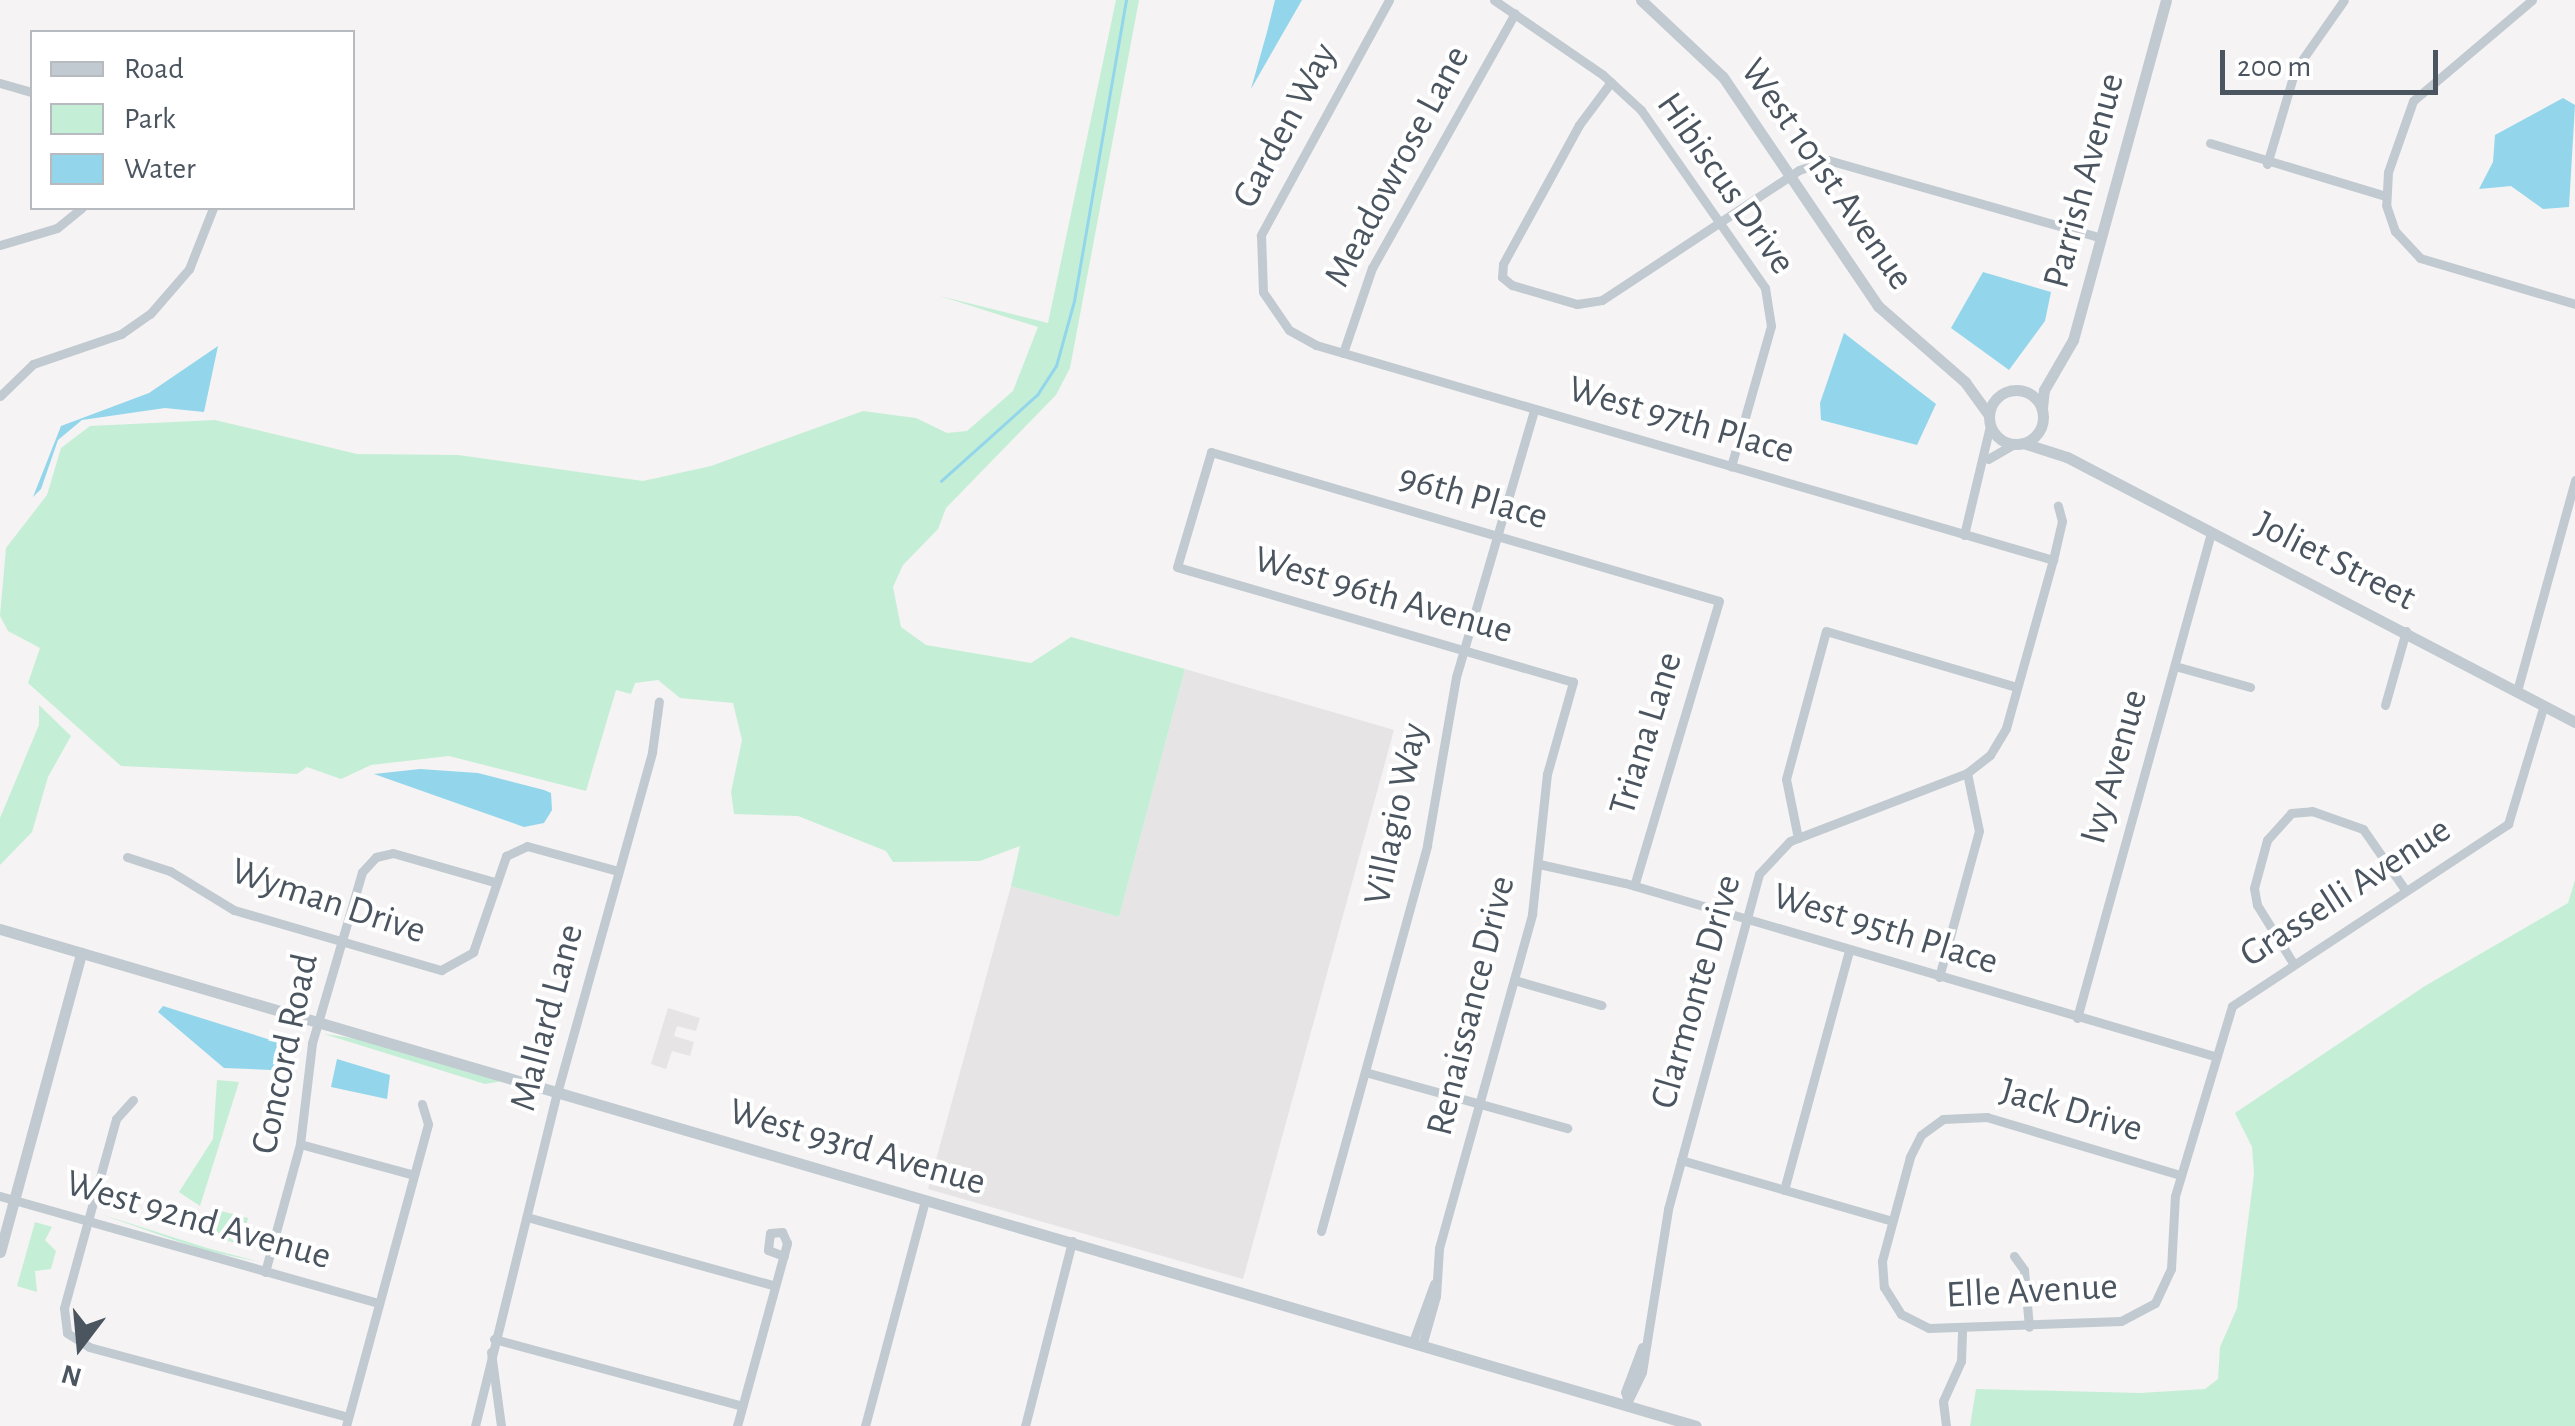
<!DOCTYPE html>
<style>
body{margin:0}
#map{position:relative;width:2575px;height:1426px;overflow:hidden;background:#f5f3f3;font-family:"Alegreya Sans",sans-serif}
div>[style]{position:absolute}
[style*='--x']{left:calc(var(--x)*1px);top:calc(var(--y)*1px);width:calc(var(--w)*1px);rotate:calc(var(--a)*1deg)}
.education>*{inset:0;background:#e6e4e5}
.green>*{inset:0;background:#c4efd6}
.water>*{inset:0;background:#93d6eb}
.stream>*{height:2.5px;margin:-1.25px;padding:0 1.25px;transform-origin:1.25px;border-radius:1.25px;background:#93d6eb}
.minor>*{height:9px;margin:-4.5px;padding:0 4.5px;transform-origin:4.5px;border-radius:4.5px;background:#c1cad1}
.tertiary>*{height:11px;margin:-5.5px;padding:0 5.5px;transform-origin:5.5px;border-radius:5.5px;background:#c1cad1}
.tertiary>.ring{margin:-5.5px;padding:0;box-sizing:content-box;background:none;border:11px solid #c1cad1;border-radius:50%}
span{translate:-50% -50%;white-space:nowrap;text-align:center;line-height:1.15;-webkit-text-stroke:8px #fff;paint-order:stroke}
.street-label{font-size:38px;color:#4b5560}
.legend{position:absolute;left:30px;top:30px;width:325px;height:180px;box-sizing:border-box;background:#fff;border:2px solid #b7bbbf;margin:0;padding:12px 18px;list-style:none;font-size:30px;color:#4b5560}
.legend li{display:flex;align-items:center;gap:20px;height:50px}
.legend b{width:50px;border:2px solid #b7bbbf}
.north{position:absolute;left:30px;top:1296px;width:100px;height:100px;-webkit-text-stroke:8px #fff;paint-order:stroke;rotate:196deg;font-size:28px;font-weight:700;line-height:40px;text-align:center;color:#4b5560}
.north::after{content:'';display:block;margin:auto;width:35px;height:45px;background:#4b5560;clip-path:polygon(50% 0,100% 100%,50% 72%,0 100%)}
.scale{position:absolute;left:2220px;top:50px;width:218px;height:45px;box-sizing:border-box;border:5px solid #4b5560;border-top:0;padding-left:12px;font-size:30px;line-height:35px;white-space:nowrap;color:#4b5560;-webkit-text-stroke:8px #fff;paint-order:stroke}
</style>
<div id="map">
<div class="education">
<div style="clip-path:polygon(1185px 669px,1394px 730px,1243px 1279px,928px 1189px,1011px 886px,1119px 917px)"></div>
<div style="clip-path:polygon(668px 1008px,700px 1018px,696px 1031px,677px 1026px,674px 1036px,694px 1042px,690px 1056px,672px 1051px,666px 1069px,651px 1064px)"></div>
</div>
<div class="green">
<div style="clip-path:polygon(1116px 0,1139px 0,1070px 368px,1056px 395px,946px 508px,938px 529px,903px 565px,893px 587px,901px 627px,926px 645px,1031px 663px,1071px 637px,1185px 669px,1119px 917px,1011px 886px,1020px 846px,980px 861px,893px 862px,886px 851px,798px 816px,734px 814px,731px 792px,742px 740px,733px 703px,680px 698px,658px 680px,635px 683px,631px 694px,616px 690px,586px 791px,449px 756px,371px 765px,341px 779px,307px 767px,297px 774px,121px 766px,28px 683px,40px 648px,8px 631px,0 616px,6px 548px,47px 495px,61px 448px,90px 426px,215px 420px,357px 454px,458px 455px,643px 481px,711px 466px,863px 411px,916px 418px,947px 433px,967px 431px,1013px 391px,1038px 327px,940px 296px,1048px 323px)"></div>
<div style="clip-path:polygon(39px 705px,71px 736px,48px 777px,32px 832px,0 865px,0 818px,39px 725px)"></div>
<div style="clip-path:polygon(2575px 880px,2575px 1426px,1970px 1426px,1976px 1389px,2140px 1393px,2205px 1389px,2218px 1379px,2220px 1347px,2237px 1308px,2254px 1174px,2252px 1147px,2235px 1113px,2425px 986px,2568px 903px)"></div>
<div style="clip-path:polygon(324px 1034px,359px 1039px,503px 1081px,485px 1084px)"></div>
<div style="clip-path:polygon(217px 1080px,239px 1082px,200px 1206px,179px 1192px,213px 1139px)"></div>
<div style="clip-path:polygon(221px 1211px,248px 1218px,246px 1227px,227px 1235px,236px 1243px,214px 1237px)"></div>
<div style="clip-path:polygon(100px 1214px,207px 1248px,260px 1262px,203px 1250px)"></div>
<div style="clip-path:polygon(35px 1222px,52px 1227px,45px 1240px,56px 1251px,51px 1269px,35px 1271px,37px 1292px,17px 1286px)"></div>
</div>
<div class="water">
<div style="clip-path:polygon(1275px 0,1302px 0,1251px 89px,1267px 32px)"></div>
<div style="clip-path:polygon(2563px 98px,2575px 105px,2569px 207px,2543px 209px,2511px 186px,2479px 189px,2493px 162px,2495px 135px)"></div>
<div style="clip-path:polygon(1983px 272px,2051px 292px,2045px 321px,2009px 370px,1951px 328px)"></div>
<div style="clip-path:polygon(1844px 333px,1936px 404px,1917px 445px,1821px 420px,1820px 403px)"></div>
<div style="clip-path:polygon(218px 346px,204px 412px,165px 408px,82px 420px,58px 440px,41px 489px,33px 497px,61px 426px,149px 393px)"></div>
<div style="clip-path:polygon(420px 769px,478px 773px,544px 790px,551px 793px,552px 810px,544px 823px,524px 827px,374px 774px)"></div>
<div style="clip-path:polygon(163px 1006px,277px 1042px,280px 1063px,271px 1070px,224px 1068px,158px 1012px)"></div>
<div style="clip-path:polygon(337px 1059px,390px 1075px,387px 1099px,331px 1087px)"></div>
</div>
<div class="stream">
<div style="--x:941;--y:481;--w:129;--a:-41.9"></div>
<div style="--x:1037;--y:395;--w:35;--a:-57"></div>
<div style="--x:1056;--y:366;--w:67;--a:-74.5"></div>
<div style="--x:1074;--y:301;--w:305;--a:-80.2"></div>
</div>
<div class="minor">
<div style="--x:1389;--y:0;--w:268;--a:118.6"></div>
<div style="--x:1261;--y:235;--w:57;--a:88"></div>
<div style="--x:1263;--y:292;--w:46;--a:55.6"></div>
<div style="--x:1289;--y:330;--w:31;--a:29"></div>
<div style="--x:1316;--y:345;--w:768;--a:16.26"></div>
<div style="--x:1494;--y:0;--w:132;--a:34.5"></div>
<div style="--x:1603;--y:75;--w:52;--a:42.6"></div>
<div style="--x:1641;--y:110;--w:217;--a:55.1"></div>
<div style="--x:1765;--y:288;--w:38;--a:81"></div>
<div style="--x:1771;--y:326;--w:146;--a:105.9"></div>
<div style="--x:2532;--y:0;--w:156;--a:139.7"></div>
<div style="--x:2413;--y:101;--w:75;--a:109.4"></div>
<div style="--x:2388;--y:172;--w:33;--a:93"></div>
<div style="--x:2386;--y:205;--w:28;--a:71"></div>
<div style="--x:2395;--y:231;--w:37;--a:47"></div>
<div style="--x:2420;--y:258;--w:162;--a:16.5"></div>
<div style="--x:1611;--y:82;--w:54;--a:126.7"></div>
<div style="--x:1579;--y:125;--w:158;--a:118.7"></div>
<div style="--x:1503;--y:264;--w:13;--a:94"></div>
<div style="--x:1502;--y:277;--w:13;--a:39"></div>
<div style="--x:1512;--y:285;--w:68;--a:16.3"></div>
<div style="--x:1577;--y:304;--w:25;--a:-9"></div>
<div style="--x:1602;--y:300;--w:236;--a:-33.4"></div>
<div style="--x:1799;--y:170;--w:31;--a:-19"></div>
<div style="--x:1828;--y:160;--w:282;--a:15.9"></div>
<div style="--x:0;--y:83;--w:33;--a:16"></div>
<div style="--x:2210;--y:143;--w:183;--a:16.8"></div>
<div style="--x:2267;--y:164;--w:98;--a:-73.4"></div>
<div style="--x:2295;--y:70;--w:85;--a:-55"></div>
<div style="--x:0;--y:245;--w:59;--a:-16.6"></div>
<div style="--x:57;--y:228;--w:32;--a:-39"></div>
<div style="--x:1343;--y:353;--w:90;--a:-71.2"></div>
<div style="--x:1372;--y:268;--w:292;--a:-60.7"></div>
<div style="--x:0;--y:396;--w:46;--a:-44.1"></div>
<div style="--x:33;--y:364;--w:93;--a:-18.8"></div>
<div style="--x:121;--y:334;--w:35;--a:-35"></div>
<div style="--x:150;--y:314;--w:60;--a:-49.1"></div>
<div style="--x:189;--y:269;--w:66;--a:-68.5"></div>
<div style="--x:1988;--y:459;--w:30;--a:-30"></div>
<div style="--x:1964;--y:535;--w:112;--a:-76.6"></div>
<div style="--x:2175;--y:666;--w:78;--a:15.6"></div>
<div style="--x:2517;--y:691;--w:219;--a:-74.6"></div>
<div style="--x:2385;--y:705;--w:77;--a:-74.2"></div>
<div style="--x:1798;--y:838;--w:60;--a:-101.5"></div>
<div style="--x:1786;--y:779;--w:153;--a:-74.9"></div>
<div style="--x:1826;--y:631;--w:198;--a:16.4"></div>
<div style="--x:127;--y:857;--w:45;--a:18"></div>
<div style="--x:170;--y:871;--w:75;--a:31.4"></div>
<div style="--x:234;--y:910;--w:216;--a:16.2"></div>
<div style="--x:441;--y:970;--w:37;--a:-29"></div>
<div style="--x:473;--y:952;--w:102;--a:-71"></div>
<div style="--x:506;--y:856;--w:23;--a:-25"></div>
<div style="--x:527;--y:846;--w:94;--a:15.4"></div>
<div style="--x:1539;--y:864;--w:88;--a:12.5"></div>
<div style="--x:1625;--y:883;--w:614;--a:16.37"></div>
<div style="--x:2293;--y:963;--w:68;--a:-121.8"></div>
<div style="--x:2257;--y:905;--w:17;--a:-100"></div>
<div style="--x:2254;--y:888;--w:50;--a:-74.8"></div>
<div style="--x:2267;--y:840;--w:36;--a:-48"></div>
<div style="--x:2291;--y:813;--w:21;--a:-5"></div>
<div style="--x:2312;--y:811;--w:54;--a:19.4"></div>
<div style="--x:2363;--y:829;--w:75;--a:55.3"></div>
<div style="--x:1939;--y:977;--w:151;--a:-74.7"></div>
<div style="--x:1979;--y:831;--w:59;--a:-101.7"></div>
<div style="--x:1514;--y:980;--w:91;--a:16"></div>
<div style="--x:2077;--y:1018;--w:503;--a:-74.56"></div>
<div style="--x:1365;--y:1072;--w:210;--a:15.5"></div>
<div style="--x:133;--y:1100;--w:25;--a:132"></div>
<div style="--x:116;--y:1119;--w:196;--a:105.4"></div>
<div style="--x:64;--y:1308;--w:25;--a:83"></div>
<div style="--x:67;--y:1333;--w:26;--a:32"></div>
<div style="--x:89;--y:1347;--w:268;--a:15.1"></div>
<div style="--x:300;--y:1144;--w:118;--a:15.2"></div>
<div style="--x:1681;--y:1160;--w:220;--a:16.1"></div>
<div style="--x:2180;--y:1175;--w:202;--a:-163.3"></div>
<div style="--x:1987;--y:1117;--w:44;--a:177.4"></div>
<div style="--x:1943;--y:1119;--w:27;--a:144"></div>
<div style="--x:1921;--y:1135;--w:25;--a:117"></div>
<div style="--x:1910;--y:1157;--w:108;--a:105.1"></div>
<div style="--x:1882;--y:1261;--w:26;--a:86"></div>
<div style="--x:1884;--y:1287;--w:32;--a:58"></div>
<div style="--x:1901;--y:1314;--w:31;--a:27"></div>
<div style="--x:1929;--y:1328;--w:192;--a:-2.1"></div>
<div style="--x:2121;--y:1321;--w:38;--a:-28"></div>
<div style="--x:2155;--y:1303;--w:38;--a:-65"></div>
<div style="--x:2171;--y:1269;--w:73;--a:-86.9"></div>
<div style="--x:2175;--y:1196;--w:198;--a:-73.3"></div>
<div style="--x:2232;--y:1006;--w:331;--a:-33.4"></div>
<div style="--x:2508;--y:824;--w:124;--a:-73.2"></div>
<div style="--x:1784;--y:1190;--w:249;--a:-74.8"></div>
<div style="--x:0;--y:1196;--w:394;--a:15.8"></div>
<div style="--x:527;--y:1217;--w:257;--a:15.5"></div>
<div style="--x:1321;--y:1231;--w:400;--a:-74.6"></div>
<div style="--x:1427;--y:845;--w:170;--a:-80.2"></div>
<div style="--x:1456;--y:677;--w:278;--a:-73.7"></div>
<div style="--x:2014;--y:1256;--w:17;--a:54"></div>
<div style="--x:2024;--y:1270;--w:57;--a:85"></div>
<div style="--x:265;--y:1272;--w:133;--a:-74.7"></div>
<div style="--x:300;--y:1144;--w:102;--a:-83.2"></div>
<div style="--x:312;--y:1043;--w:178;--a:-73.7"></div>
<div style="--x:362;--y:872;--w:21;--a:-47"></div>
<div style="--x:376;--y:857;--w:17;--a:-13"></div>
<div style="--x:393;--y:853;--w:105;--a:16"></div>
<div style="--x:494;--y:1339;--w:257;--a:15.1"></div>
<div style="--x:1414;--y:1339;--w:59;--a:-70"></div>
<div style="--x:1423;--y:1342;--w:48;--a:-74.2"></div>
<div style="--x:1436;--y:1296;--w:48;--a:-86.4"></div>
<div style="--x:1439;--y:1248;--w:347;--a:-74.4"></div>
<div style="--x:1532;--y:914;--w:141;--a:-83.9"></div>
<div style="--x:1547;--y:774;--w:96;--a:-74.2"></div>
<div style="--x:1573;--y:682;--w:412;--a:-163.8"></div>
<div style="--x:1177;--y:567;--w:120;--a:-73.5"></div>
<div style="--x:1211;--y:452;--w:529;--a:16.35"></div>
<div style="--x:1719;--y:601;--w:297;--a:106.6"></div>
<div style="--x:491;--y:1352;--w:75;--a:82.3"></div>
<div style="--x:1628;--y:1401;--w:32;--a:-64"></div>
<div style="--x:1642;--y:1372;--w:165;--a:-80.9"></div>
<div style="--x:1668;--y:1209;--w:347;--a:-74.8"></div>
<div style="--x:1759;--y:874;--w:45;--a:-46.8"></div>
<div style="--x:1790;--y:841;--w:190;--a:-21"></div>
<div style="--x:1967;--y:773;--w:29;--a:-38"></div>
<div style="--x:1990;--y:755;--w:31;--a:-59"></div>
<div style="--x:2006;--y:728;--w:174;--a:-74.4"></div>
<div style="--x:2053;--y:560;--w:40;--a:-77"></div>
<div style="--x:2062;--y:521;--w:16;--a:-105"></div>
<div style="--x:1628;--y:1401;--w:9;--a:-108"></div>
<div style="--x:1625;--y:1392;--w:48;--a:-69.3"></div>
<div style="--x:346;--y:1426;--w:313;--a:-74.8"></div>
<div style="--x:428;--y:1124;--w:21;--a:-107"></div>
<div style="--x:475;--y:1426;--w:343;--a:-76.2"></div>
<div style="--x:557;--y:1093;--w:354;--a:-74.4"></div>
<div style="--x:652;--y:752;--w:51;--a:-82.2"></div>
<div style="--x:737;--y:1426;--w:190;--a:-74.7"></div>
<div style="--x:787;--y:1243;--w:12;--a:-114"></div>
<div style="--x:782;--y:1232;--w:12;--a:175"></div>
<div style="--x:770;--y:1233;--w:17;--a:97"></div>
<div style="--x:768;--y:1250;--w:17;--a:21"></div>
<div style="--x:865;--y:1426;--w:234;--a:-75.1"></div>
<div style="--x:1025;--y:1426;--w:191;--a:-75.7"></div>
<div style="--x:1946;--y:1426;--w:25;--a:-97"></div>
<div style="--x:1943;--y:1401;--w:44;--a:-65.8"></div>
<div style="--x:1961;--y:1361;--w:31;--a:-88"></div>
</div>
<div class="tertiary">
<div style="--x:1641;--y:0;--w:112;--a:43.2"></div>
<div style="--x:1723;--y:77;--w:277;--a:55.9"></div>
<div style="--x:1878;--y:306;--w:116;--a:41.1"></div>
<div style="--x:1965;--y:382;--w:41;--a:54"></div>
<div class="ring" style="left:1989px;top:390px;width:43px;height:43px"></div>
<div style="--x:2042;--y:408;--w:18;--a:-84"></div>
<div style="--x:2044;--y:390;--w:58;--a:-59.9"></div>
<div style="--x:2073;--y:340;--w:352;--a:-74.7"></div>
<div style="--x:2023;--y:443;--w:46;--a:17.7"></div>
<div style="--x:2067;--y:457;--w:573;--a:27.55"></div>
<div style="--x:0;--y:929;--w:1767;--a:16.33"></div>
<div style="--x:0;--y:1252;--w:310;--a:-74.8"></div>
</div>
<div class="street-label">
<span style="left:1286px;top:126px;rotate:-62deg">Garden Way</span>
<span style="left:1398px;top:167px;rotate:-62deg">Meadowrose Lane</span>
<span style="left:1826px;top:175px;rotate:55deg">West 101st Avenue</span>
<span style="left:2085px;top:181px;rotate:-75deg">Parrish Avenue</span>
<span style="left:1725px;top:184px;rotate:55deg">Hibiscus Drive</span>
<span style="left:1681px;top:421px;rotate:16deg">West 97th Place</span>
<span style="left:1473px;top:498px;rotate:16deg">96th Place</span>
<span style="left:2335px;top:562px;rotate:27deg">Joliet Street</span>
<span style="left:1383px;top:596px;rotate:16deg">West 96th Avenue</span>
<span style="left:1647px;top:734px;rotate:-73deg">Triana Lane</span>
<span style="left:2115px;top:767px;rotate:-74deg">Ivy Avenue</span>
<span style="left:1397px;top:814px;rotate:-78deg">Villagio Way</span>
<span style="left:2346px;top:893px;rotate:-33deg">Grasselli Avenue</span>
<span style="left:328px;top:902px;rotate:18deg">Wyman Drive</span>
<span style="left:1885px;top:930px;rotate:17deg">West 95th Place</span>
<span style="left:1697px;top:992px;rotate:-74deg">Clarmonte Drive</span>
<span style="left:1472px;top:1006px;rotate:-76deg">Renaissance Drive</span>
<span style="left:548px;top:1018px;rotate:-75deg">Mallard Lane</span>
<span style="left:286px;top:1054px;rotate:-78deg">Concord Road</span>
<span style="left:2071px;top:1111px;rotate:16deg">Jack Drive</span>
<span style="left:857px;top:1148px;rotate:16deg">West 93rd Avenue</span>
<span style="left:198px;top:1221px;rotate:16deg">West 92nd Avenue</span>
<span style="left:2032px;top:1292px;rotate:-3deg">Elle Avenue</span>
</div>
<ul class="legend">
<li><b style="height:12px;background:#c1cad1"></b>Road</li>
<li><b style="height:28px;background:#c4efd6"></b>Park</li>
<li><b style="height:28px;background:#93d6eb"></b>Water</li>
</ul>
<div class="north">N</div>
<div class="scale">200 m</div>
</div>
